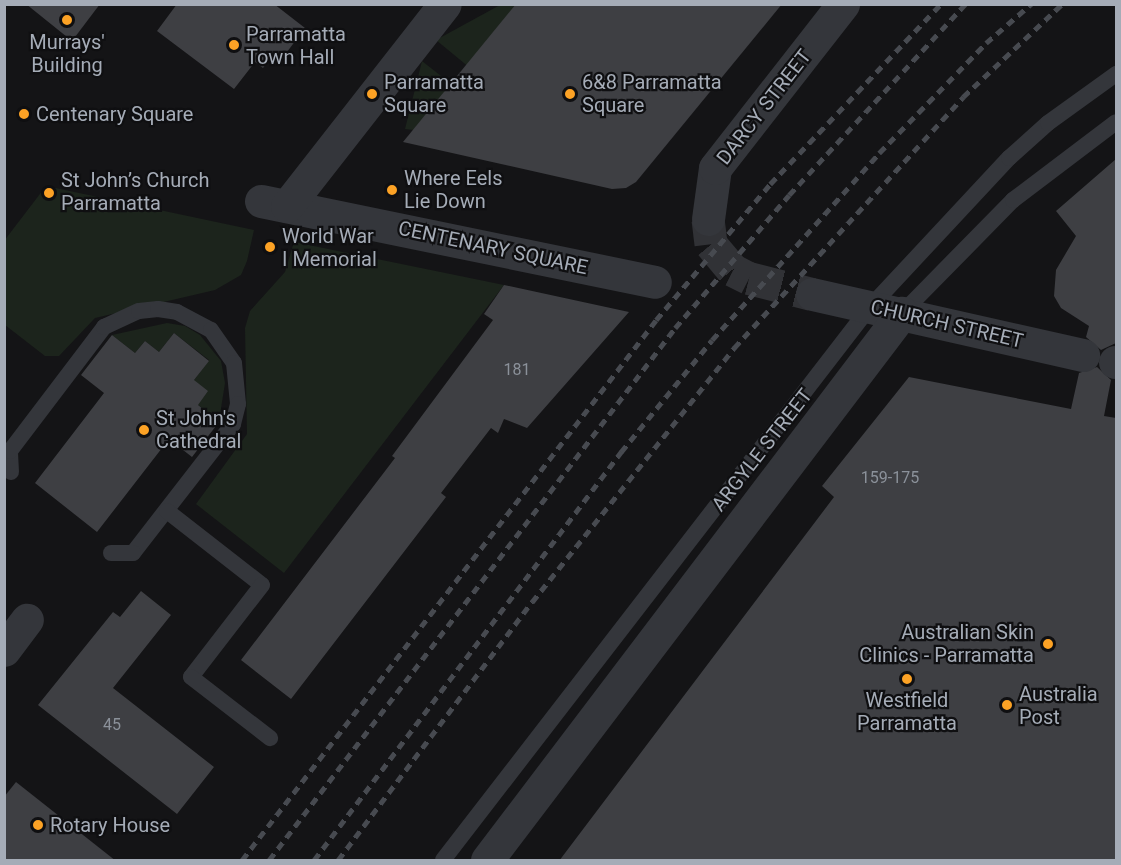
<!DOCTYPE html>
<meta charset="utf-8">
<style>
body{margin:0}
#map{position:relative;width:1121px;height:865px;overflow:hidden;background:#141416;font-family:Roboto,sans-serif}
div>[style]{position:absolute}
[style*='--x']{left:calc(var(--x)*1px);top:calc(var(--y)*1px);width:calc(var(--w)*1px);rotate:calc(var(--a)*1deg)}
.green>*{inset:0;background:#1c241c}
.building>*{inset:0;background:#3e3f43}
.street-tunnel>*{height:33px;margin-top:-16.5px;transform-origin:0;background:repeating-linear-gradient(90deg,#313236 0 33px,transparent 0 49px)}
.lane>*{height:16px;margin:-8px;padding:0 8px;transform-origin:8px;border-radius:8px;background:#34363b}
.street>*{height:33px;margin:-16.5px;padding:0 16.5px;transform-origin:16.5px;border-radius:16.5px;background:#34363b}
.rail>*{height:4.5px;margin-top:-2.25px;transform-origin:0;background:repeating-linear-gradient(90deg,#474a50 0 8px,transparent 0 14px)}
.dots>*{width:16px;height:16px;translate:-50% -50%;box-sizing:border-box;border:3px solid #0f0f11;border-radius:50%}
span{translate:-50% -50%;white-space:nowrap;text-align:center;line-height:1.15;-webkit-text-stroke:4.5px #0f0f11;paint-order:stroke}
.number-label{font-size:16px;color:#8b919a}
.number-label span{-webkit-text-stroke-width:0}
.poi-label{font-size:20px;color:#a5acb7}
.left{translate:0 -50%;text-align:left}
.right{translate:-100% -50%;text-align:right}
.street-label{font-size:20px;color:#a5acb7}
.frame{position:absolute;inset:0;border:6px solid #a5acb7;pointer-events:none}
</style>
<div id="map">
<div class="green">
<div style="clip-path:polygon(500px 5px,522px 5px,470px 68px,436px 40px)"></div>
<div style="clip-path:polygon(422px 61px,450px 83px,451px 91px,423px 131px,405px 129px)"></div>
<div style="clip-path:polygon(46px 186px,254px 230px,247px 261px,241px 275px,215px 290px,95px 318px,59px 356px,45px 356px,5px 325px,4px 241px)"></div>
<div style="clip-path:polygon(294px 242px,504px 285px,284px 573px,196px 504px,247px 434px,245px 328px,250px 311px,285px 272px)"></div>
<div style="clip-path:polygon(167px 323px,185px 326px,200px 335px,221px 361px,225px 383px,219px 421px,198px 405px,194px 380px,209px 360px,174px 333px,159px 352px,145px 341px,135px 353px,112px 335px)"></div>
</div>
<div class="building">
<div style="clip-path:polygon(26px 4px,100px 4px,72px 41px)"></div>
<div style="clip-path:polygon(177px 4px,274px 4px,305px 28px,278px 64px,270px 59px,263px 68px,255px 62px,234px 89px,157px 31px)"></div>
<div style="clip-path:polygon(516px 4px,782px 4px,636px 182px,626px 188px,612px 189px,403px 142px)"></div>
<div style="clip-path:polygon(1116px 159px,1116px 343px,1101px 350px,1086px 337px,1089px 326px,1061px 308px,1054px 296px,1056px 270px,1076px 236px,1056px 211px)"></div>
<div style="clip-path:polygon(504px 285px,629px 312px,527px 428px,504px 419px,498px 433px,491px 428px,441px 493px,446px 497px,291px 699px,241px 660px,395px 458px,392px 456px,493px 320px,484px 314px)"></div>
<div style="clip-path:polygon(174px 333px,209px 361px,194px 380px,208px 391px,198px 405px,219px 422px,192px 457px,169px 439px,97px 532px,35px 483px,104px 393px,81px 375px,112px 335px,135px 353px,145px 341px,159px 352px)"></div>
<div style="clip-path:polygon(1097px 367px,1111px 380px,1104px 416px,1116px 418px,1116px 861px,559px 861px,834px 497px,822px 486px,909px 377px,1071px 409px,1079px 373px)"></div>
<div style="clip-path:polygon(141px 591px,171px 615px,113px 688px,214px 767px,177px 814px,38px 705px,113px 612px,120px 617px)"></div>
<div style="clip-path:polygon(16px 782px,116px 861px,4px 861px,4px 797px)"></div>
</div>
<div class="street-tunnel">
<div style="--x:708;--y:219;--w:25;--a:83"></div>
<div style="--x:711;--y:244;--w:34;--a:50"></div>
<div style="--x:733;--y:270;--w:18;--a:27"></div>
<div style="--x:749;--y:278;--w:65;--a:14.3"></div>
</div>
<div class="lane">
<div style="--x:902;--y:313;--w:158;--a:-45.5"></div>
<div style="--x:1013;--y:200;--w:129;--a:-37.1"></div>
<div style="--x:11;--y:472;--w:21;--a:-93"></div>
<div style="--x:10;--y:451;--w:156;--a:-52.8"></div>
<div style="--x:104;--y:327;--w:38;--a:-25"></div>
<div style="--x:139;--y:311;--w:19;--a:-6"></div>
<div style="--x:158;--y:309;--w:19;--a:9"></div>
<div style="--x:177;--y:312;--w:38;--a:28"></div>
<div style="--x:211;--y:330;--w:40;--a:55.1"></div>
<div style="--x:234;--y:363;--w:41;--a:84.4"></div>
<div style="--x:238;--y:404;--w:21;--a:104"></div>
<div style="--x:233;--y:424;--w:163;--a:127.8"></div>
<div style="--x:133;--y:553;--w:22;--a:180"></div>
<div style="--x:167;--y:511;--w:120;--a:37.9"></div>
<div style="--x:262;--y:585;--w:116;--a:127.7"></div>
<div style="--x:191;--y:677;--w:100;--a:37.7"></div>
<div style="--x:443;--y:860;--w:699;--a:-52.33"></div>
<div style="--x:870;--y:307;--w:204;--a:-47"></div>
<div style="--x:1009;--y:158;--w:52;--a:-41.9"></div>
<div style="--x:1048;--y:123;--w:84;--a:-35.8"></div>
</div>
<div class="street">
<div style="--x:261;--y:201;--w:402;--a:11.6"></div>
<div style="--x:287;--y:206;--w:256;--a:-52"></div>
<div style="--x:708;--y:219;--w:51;--a:-82.2"></div>
<div style="--x:715;--y:168;--w:208;--a:-52"></div>
<div style="--x:812;--y:294;--w:278;--a:12.7"></div>
<div style="--x:1115;--y:362;--w:1;--a:0"></div>
<div style="--x:4;--y:650;--w:38;--a:-53"></div>
<div style="--x:487;--y:860;--w:687;--a:-52.81"></div>
</div>
<div class="rail">
<div style="--x:242;--y:860;--w:680;--a:-52.52"></div>
<div style="--x:656;--y:320;--w:177;--a:-50"></div>
<div style="--x:770;--y:184;--w:248;--a:-46.5"></div>
<div style="--x:269;--y:860;--w:669;--a:-52.65"></div>
<div style="--x:675;--y:328;--w:175;--a:-49.4"></div>
<div style="--x:789;--y:195;--w:260;--a:-47.3"></div>
<div style="--x:314;--y:860;--w:511;--a:-53.04"></div>
<div style="--x:621;--y:452;--w:144;--a:-50.9"></div>
<div style="--x:712;--y:340;--w:251;--a:-48.2"></div>
<div style="--x:879;--y:153;--w:153;--a:-45.8"></div>
<div style="--x:986;--y:43;--w:60;--a:-40.9"></div>
<div style="--x:338;--y:860;--w:323;--a:-53.1"></div>
<div style="--x:532;--y:602;--w:325;--a:-51.5"></div>
<div style="--x:734;--y:348;--w:340;--a:-47.6"></div>
<div style="--x:963;--y:97;--w:136;--a:-43.2"></div>
</div>
<div class="dots">
<div style="left:67px;top:20px;background:#fca225"></div>
<div style="left:234px;top:45px;background:#fca225"></div>
<div style="left:372px;top:94px;background:#fca225"></div>
<div style="left:570px;top:94px;background:#fca225"></div>
<div style="left:24px;top:114px;background:#fca225"></div>
<div style="left:392px;top:190px;background:#fca225"></div>
<div style="left:49px;top:193px;background:#fca225"></div>
<div style="left:270px;top:247px;background:#fca225"></div>
<div style="left:144px;top:430px;background:#fca225"></div>
<div style="left:1048px;top:644px;background:#fca225"></div>
<div style="left:907px;top:679px;background:#fca225"></div>
<div style="left:1007px;top:705px;background:#fca225"></div>
<div style="left:38px;top:825px;background:#fca225"></div>
</div>
<div class="number-label">
<span style="left:517px;top:370px">181</span>
<span style="left:890px;top:478px">159-175</span>
<span style="left:112px;top:725px">45</span>
</div>
<div class="poi-label">
<span class="left" style="left:246px;top:46px">Parramatta<br>Town Hall</span>
<span style="left:67px;top:54px">Murrays'<br>Building</span>
<span class="left" style="left:384px;top:94px">Parramatta<br>Square</span>
<span class="left" style="left:582px;top:94px">6&amp;8 Parramatta<br>Square</span>
<span class="left" style="left:36px;top:114px">Centenary Square</span>
<span class="left" style="left:404px;top:190px">Where Eels<br>Lie Down</span>
<span class="left" style="left:61px;top:192px">St John’s Church<br>Parramatta</span>
<span class="left" style="left:282px;top:248px">World War<br>I Memorial</span>
<span class="left" style="left:156px;top:430px">St John's<br>Cathedral</span>
<span class="right" style="left:1034px;top:644px">Australian Skin<br>Clinics - Parramatta</span>
<span class="left" style="left:1019px;top:706px">Australia<br>Post</span>
<span style="left:907px;top:712px">Westfield<br>Parramatta</span>
<span class="left" style="left:50px;top:825px">Rotary House</span>
</div>
<div class="street-label">
<span style="left:764px;top:107px;rotate:-52deg">DARCY STREET</span>
<span style="left:493px;top:248px;rotate:12deg">CENTENARY SQUARE</span>
<span style="left:947px;top:324px;rotate:13deg">CHURCH STREET</span>
<span style="left:762px;top:450px;rotate:-52deg">ARGYLE STREET</span>
</div>
<div class="frame"></div>
</div>
